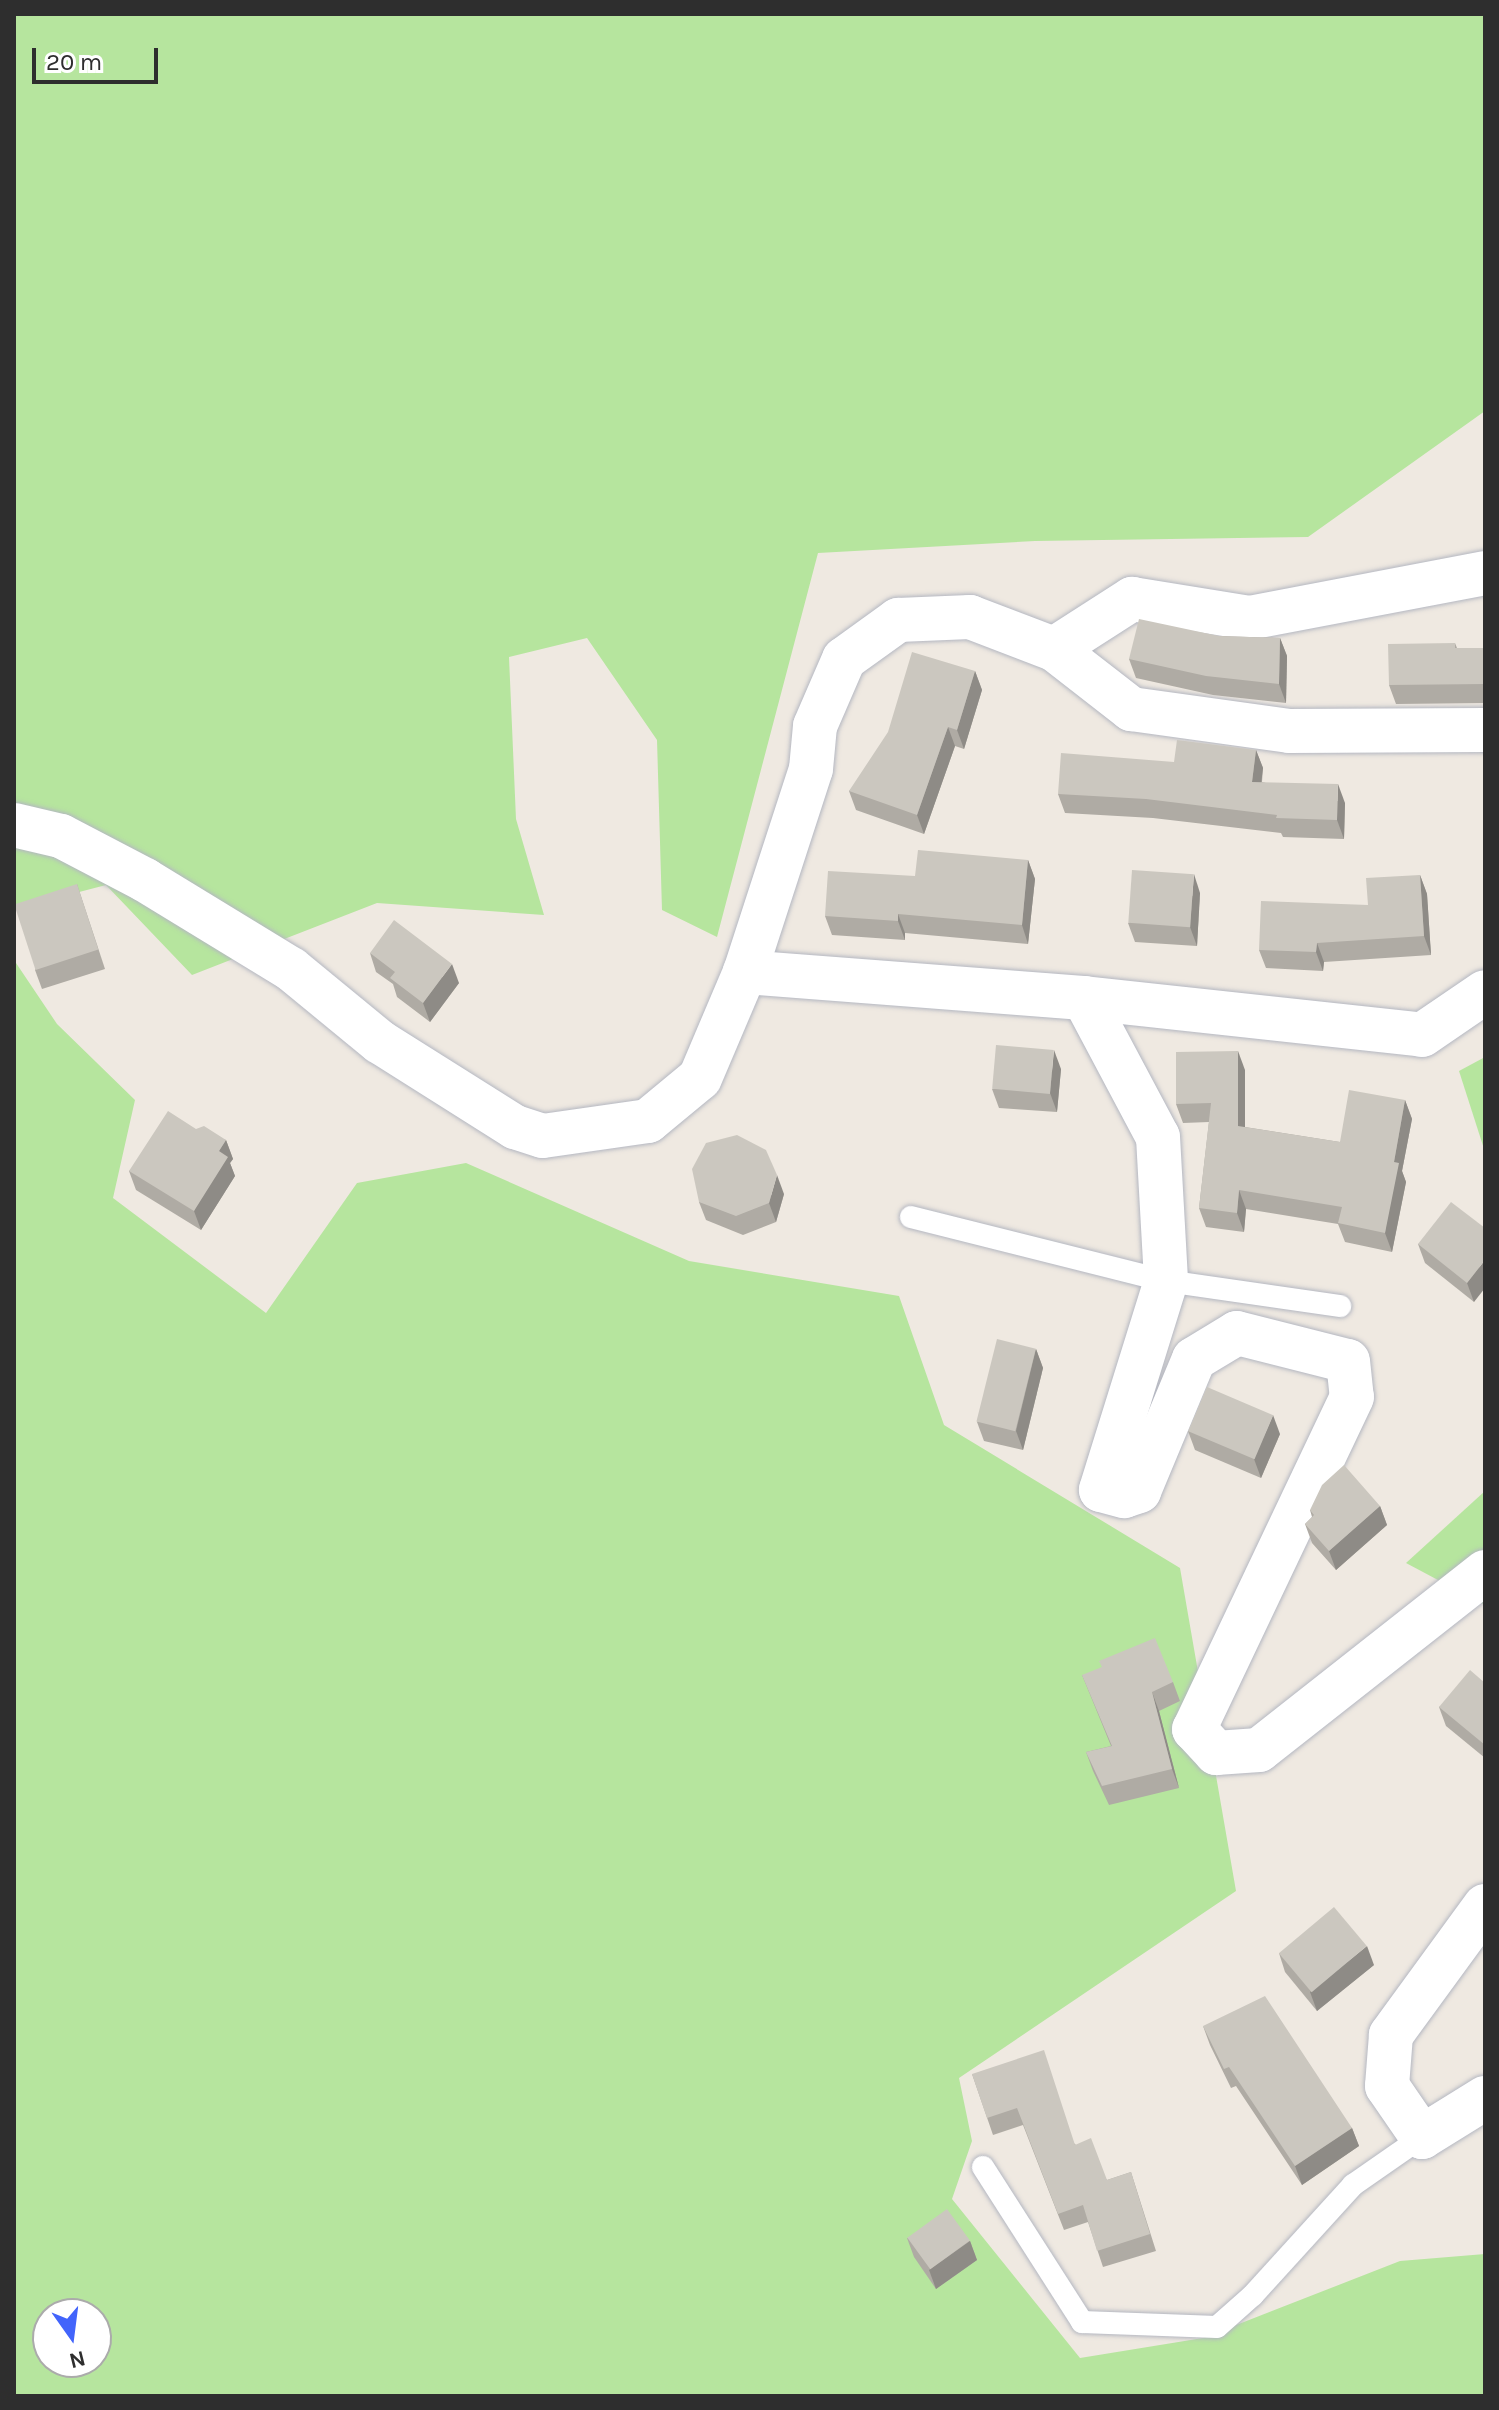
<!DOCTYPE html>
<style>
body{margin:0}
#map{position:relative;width:1499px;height:2410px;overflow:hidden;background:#efe9e1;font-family:Karla,sans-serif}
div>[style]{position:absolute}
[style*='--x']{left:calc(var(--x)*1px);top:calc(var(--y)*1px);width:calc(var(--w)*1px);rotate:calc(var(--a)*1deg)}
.green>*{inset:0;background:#b6e59e}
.roads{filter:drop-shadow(0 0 2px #b4b7c1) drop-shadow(0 0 2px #b4b7c1)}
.lane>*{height:22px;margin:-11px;padding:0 11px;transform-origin:11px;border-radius:11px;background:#fff}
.street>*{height:44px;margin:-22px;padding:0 22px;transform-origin:22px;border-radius:22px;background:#fff}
.wall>*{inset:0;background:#afaba4}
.shaded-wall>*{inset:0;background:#8e8b86}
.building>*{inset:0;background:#cbc7bf;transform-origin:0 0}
span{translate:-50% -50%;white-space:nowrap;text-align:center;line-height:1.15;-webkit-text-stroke:6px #fff;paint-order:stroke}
.frame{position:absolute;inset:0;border:16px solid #2e2e2e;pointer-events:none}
.north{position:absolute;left:32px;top:2298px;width:80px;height:80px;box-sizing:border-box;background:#fff;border:2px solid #ababab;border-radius:50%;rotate:166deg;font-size:22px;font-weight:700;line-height:32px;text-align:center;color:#2e2e2e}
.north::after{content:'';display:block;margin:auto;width:28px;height:36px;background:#4264fb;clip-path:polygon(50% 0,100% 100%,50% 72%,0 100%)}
.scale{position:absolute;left:32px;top:48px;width:126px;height:36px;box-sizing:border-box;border:4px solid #2e2e2e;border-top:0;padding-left:10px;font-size:24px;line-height:28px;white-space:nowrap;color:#2e2e2e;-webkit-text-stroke:6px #fff;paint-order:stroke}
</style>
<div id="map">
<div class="green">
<div style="clip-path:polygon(14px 14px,1485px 14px,1485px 411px,1308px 537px,1035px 541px,818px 553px,717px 937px,662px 910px,657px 740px,587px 638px,509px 657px,516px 819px,544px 915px,377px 903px,192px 975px,106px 885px,14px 909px)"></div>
<div style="clip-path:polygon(evenodd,14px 960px,57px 1024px,135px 1100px,113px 1198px,266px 1313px,357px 1183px,466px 1163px,689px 1261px,899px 1296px,944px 1425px,1180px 1568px,1236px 1891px,959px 2078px,972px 2141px,952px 2199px,1080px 2358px,1203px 2338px,1400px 2261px,1485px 2254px,1485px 2396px,14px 2396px,14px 960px,48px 2314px,96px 2314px,96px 2362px,48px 2362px,48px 2314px)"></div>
<div style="clip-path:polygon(1485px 1057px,1485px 1152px,1459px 1071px)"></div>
<div style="clip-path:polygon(1485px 1491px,1485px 1605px,1406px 1563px)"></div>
</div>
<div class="roads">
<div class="lane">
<div style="--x:911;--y:1217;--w:263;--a:14.1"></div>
<div style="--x:1166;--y:1281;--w:176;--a:8.2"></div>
<div style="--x:983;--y:2167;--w:184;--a:57.4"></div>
<div style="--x:1082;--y:2322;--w:135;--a:2.1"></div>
<div style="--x:1217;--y:2327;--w:48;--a:-41.6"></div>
<div style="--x:1253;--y:2295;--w:149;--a:-47.7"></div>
<div style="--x:1353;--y:2185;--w:84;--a:-34.8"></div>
</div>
<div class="street">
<div style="--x:1054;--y:649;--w:93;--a:-32.7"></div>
<div style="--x:1132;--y:599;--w:119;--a:9.2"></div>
<div style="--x:1249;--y:618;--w:240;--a:-10.8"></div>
<div style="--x:14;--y:825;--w:48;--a:13.2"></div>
<div style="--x:61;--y:836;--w:95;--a:27.6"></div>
<div style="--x:145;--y:880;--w:171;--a:31.4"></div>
<div style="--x:291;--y:969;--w:115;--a:39.4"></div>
<div style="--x:380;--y:1042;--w:160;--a:32.2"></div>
<div style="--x:515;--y:1127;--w:29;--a:18"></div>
<div style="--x:543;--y:1136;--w:106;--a:-8.1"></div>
<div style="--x:648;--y:1121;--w:67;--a:-39.6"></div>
<div style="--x:700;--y:1078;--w:115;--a:-67"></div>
<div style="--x:745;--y:972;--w:213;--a:-72"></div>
<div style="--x:811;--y:769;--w:43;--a:-84.7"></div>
<div style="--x:815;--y:726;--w:73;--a:-66.6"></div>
<div style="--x:844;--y:659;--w:67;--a:-35.8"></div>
<div style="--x:898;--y:620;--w:72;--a:-2.4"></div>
<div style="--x:970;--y:617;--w:90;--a:20.9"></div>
<div style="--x:1054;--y:649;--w:98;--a:37.9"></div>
<div style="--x:1131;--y:709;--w:160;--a:7.9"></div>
<div style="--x:1289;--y:731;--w:196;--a:-0.3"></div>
<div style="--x:745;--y:972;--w:340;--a:4.4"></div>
<div style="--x:1084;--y:998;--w:340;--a:6.2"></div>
<div style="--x:1422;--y:1035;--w:76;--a:-34.3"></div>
<div style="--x:1084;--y:998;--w:157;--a:62"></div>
<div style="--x:1158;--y:1137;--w:144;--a:86.8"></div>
<div style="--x:1166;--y:1281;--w:219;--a:107.3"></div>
<div style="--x:1101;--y:1490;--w:24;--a:15"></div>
<div style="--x:1124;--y:1496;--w:16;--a:-18"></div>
<div style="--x:1139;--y:1491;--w:143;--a:-67.4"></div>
<div style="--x:1194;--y:1359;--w:50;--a:-31.2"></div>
<div style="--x:1237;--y:1333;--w:114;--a:14.2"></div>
<div style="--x:1348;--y:1361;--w:36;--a:84"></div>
<div style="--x:1352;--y:1397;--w:368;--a:115.4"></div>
<div style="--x:1194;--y:1729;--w:33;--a:47"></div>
<div style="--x:1216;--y:1753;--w:43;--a:-4"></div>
<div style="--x:1259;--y:1750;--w:288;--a:-38.2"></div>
<div style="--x:1485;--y:1906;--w:160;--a:126.1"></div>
<div style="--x:1391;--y:2035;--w:51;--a:94.5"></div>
<div style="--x:1387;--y:2086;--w:62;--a:55.5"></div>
<div style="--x:1422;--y:2137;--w:74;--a:-31.8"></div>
</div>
</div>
<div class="wall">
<div style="clip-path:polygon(1219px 636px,1280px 638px,1287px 656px,1286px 703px,1213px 695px,1136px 678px,1129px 659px)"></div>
<div style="clip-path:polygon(1455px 643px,1457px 648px,1485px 648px,1485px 703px,1396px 704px,1389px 685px)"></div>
<div style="clip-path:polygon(975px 671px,982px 690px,964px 749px,955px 746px,924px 834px,856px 810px,849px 791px)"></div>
<div style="clip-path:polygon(1256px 750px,1263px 768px,1262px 782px,1345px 803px,1344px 839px,1283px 837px,1281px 833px,1153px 818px,1065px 813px,1058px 794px)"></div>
<div style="clip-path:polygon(1028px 860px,1035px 879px,1028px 944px,905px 933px,905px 940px,832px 935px,825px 916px,915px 876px)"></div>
<div style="clip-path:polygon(1420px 875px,1427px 894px,1431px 955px,1324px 962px,1323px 971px,1266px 968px,1259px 950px,1368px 905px)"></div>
<div style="clip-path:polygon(77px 884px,105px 969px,42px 989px,35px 970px)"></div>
<div style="clip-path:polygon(1200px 893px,1197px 946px,1135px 942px,1128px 923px)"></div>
<div style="clip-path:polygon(370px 953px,459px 983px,430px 1022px,397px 997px,393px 984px,376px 972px)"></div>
<div style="clip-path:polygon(1061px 1069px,1057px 1112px,999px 1108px,992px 1089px)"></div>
<div style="clip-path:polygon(1245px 1070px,1245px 1127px,1340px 1142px,1405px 1100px,1412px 1119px,1402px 1171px,1406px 1182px,1392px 1252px,1345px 1242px,1338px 1224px,1246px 1209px,1244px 1232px,1206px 1227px,1199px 1208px,1209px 1122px,1183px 1123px,1176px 1104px)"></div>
<div style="clip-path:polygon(196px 1129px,226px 1140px,233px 1159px,230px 1163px,235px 1176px,201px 1230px,136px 1190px,129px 1171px)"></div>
<div style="clip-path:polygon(784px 1194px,776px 1222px,743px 1235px,706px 1220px,699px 1202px)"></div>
<div style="clip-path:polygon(1485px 1228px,1474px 1302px,1425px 1263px,1418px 1244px)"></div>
<div style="clip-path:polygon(1036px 1349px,1043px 1368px,1023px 1450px,984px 1441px,977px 1422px)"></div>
<div style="clip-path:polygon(1188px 1431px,1280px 1434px,1261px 1478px,1195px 1450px)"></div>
<div style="clip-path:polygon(1380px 1506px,1387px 1525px,1336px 1570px,1312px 1543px,1305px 1524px,1312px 1517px,1310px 1510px)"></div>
<div style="clip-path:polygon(1082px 1675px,1173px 1682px,1180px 1701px,1159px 1711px,1179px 1788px,1109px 1805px,1093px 1771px,1086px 1752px,1111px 1746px)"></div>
<div style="clip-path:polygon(1485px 1683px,1485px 1758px,1446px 1726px,1439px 1707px)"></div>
<div style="clip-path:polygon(1279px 1953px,1374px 1965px,1317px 2011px,1285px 1972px)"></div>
<div style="clip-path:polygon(1203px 2026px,1352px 2128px,1359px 2146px,1302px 2185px,1236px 2086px,1231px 2088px,1210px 2045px)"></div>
<div style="clip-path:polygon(972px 2074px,1075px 2144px,1107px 2180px,1131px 2172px,1156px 2251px,1103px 2267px,1088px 2222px,1064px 2230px,1023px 2125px,993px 2135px)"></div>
<div style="clip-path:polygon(907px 2238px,970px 2241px,977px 2260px,936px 2289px,914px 2257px)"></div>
</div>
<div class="shaded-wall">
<div style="clip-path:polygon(1280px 638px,1287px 656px,1286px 703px,1279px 684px)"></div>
<div style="clip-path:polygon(975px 671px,982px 690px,964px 749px,957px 730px)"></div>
<div style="clip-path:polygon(948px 727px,955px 746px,924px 834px,917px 815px)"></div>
<div style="clip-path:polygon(1256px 750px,1263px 768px,1259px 801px,1252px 782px)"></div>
<div style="clip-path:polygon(1338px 784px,1345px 803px,1344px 839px,1337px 820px)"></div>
<div style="clip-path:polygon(1028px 860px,1035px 879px,1028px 944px,1022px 925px)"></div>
<div style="clip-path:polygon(1194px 874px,1200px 893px,1197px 946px,1190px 927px)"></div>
<div style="clip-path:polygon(1420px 875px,1427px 894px,1431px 955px,1424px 936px)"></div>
<div style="clip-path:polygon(898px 914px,905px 933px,905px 940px,898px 921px)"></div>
<div style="clip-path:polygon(1317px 943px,1324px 962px,1323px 971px,1316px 952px)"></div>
<div style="clip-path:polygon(452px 964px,459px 983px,430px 1022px,423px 1003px)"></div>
<div style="clip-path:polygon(1054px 1050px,1061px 1069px,1057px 1112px,1050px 1093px)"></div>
<div style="clip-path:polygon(1238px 1051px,1245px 1070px,1245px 1145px,1238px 1126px)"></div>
<div style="clip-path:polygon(1405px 1100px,1412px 1119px,1402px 1171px,1406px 1182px,1392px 1252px,1385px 1233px,1394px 1162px)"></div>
<div style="clip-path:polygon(226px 1140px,233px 1159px,230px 1163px,235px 1176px,201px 1230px,194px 1211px,219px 1151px)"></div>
<div style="clip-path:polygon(777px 1175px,784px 1194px,776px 1222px,769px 1203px)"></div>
<div style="clip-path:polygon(1239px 1190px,1246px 1209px,1244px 1232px,1237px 1213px)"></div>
<div style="clip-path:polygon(1485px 1260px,1485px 1288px,1474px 1302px,1467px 1283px)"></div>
<div style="clip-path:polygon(1036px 1349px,1043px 1368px,1023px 1450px,1016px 1431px)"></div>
<div style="clip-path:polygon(1273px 1415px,1280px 1434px,1261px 1478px,1254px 1459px)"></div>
<div style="clip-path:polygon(1380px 1506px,1387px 1525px,1336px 1570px,1329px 1551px)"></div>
<div style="clip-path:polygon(1152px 1692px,1159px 1711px,1179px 1788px,1172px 1769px)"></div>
<div style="clip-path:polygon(1367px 1946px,1374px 1965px,1317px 2011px,1310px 1992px)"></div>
<div style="clip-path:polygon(1352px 2128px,1359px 2146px,1302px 2185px,1295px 2166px)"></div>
<div style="clip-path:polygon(970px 2241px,977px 2260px,936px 2289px,929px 2270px)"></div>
</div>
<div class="building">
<div style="clip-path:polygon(1139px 619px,1219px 636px,1280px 638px,1279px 684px,1206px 676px,1129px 659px)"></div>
<div style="clip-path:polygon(1455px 643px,1455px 648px,1485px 648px,1485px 684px,1389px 685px,1388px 644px)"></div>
<div style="clip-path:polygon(912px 652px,975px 671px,957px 730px,948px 727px,917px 815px,849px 791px,888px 732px)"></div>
<div style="clip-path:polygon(1177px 740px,1256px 750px,1252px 782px,1338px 784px,1337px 820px,1276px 818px,1277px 815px,1146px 799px,1058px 794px,1061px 753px,1174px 762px)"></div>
<div style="clip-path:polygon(918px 850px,1028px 860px,1022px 925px,898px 914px,898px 921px,825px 916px,828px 871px,915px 876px)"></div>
<div style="left:1132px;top:870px;width:62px;height:53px;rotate:4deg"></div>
<div style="clip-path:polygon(1420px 875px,1424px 936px,1317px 943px,1316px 952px,1259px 950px,1261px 901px,1368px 905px,1366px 878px)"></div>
<div style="left:77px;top:884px;width:69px;height:66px;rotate:72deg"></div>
<div style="clip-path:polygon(394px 920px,452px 964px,423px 1003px,390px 978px,395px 972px,370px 953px)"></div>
<div style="left:996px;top:1045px;width:58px;height:44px;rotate:5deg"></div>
<div style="clip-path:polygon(1238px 1051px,1238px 1126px,1340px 1142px,1349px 1090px,1405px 1100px,1394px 1162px,1399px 1163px,1385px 1233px,1338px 1223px,1342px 1207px,1239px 1190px,1237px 1213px,1199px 1208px,1211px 1103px,1176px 1104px,1176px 1052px)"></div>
<div style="clip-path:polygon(168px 1111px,196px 1129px,204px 1126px,226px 1140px,219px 1151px,228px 1157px,194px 1211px,129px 1171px)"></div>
<div style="clip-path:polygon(737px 1135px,766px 1150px,777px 1175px,769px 1203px,736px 1216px,699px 1202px,692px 1169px,706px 1143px)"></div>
<div style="clip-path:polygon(1451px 1202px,1485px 1228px,1485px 1260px,1467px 1283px,1418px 1244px)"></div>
<div style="left:997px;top:1339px;width:40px;height:85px;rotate:14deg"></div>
<div style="left:1207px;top:1387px;width:72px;height:48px;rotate:23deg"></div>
<div style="clip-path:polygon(1344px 1465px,1380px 1506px,1329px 1551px,1305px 1524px,1314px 1515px,1310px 1510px,1322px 1485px)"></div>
<div style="clip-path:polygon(1155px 1638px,1173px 1682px,1152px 1692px,1172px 1769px,1102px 1786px,1086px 1752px,1112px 1746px,1082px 1675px,1102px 1667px,1099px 1661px)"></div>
<div style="clip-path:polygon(1470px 1670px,1485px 1683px,1485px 1745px,1439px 1707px)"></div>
<div style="left:1334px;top:1907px;width:51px;height:72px;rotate:50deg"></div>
<div style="clip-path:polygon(1265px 1996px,1352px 2128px,1295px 2166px,1229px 2067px,1224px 2069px,1203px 2026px)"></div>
<div style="clip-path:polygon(1044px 2050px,1075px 2145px,1091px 2138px,1107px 2180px,1131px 2172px,1150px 2234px,1097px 2251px,1083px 2205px,1058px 2214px,1017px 2108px,987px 2118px,972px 2074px)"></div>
<div style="left:947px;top:2209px;width:39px;height:49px;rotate:54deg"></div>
</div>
<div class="frame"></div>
<div class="north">N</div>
<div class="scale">20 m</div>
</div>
